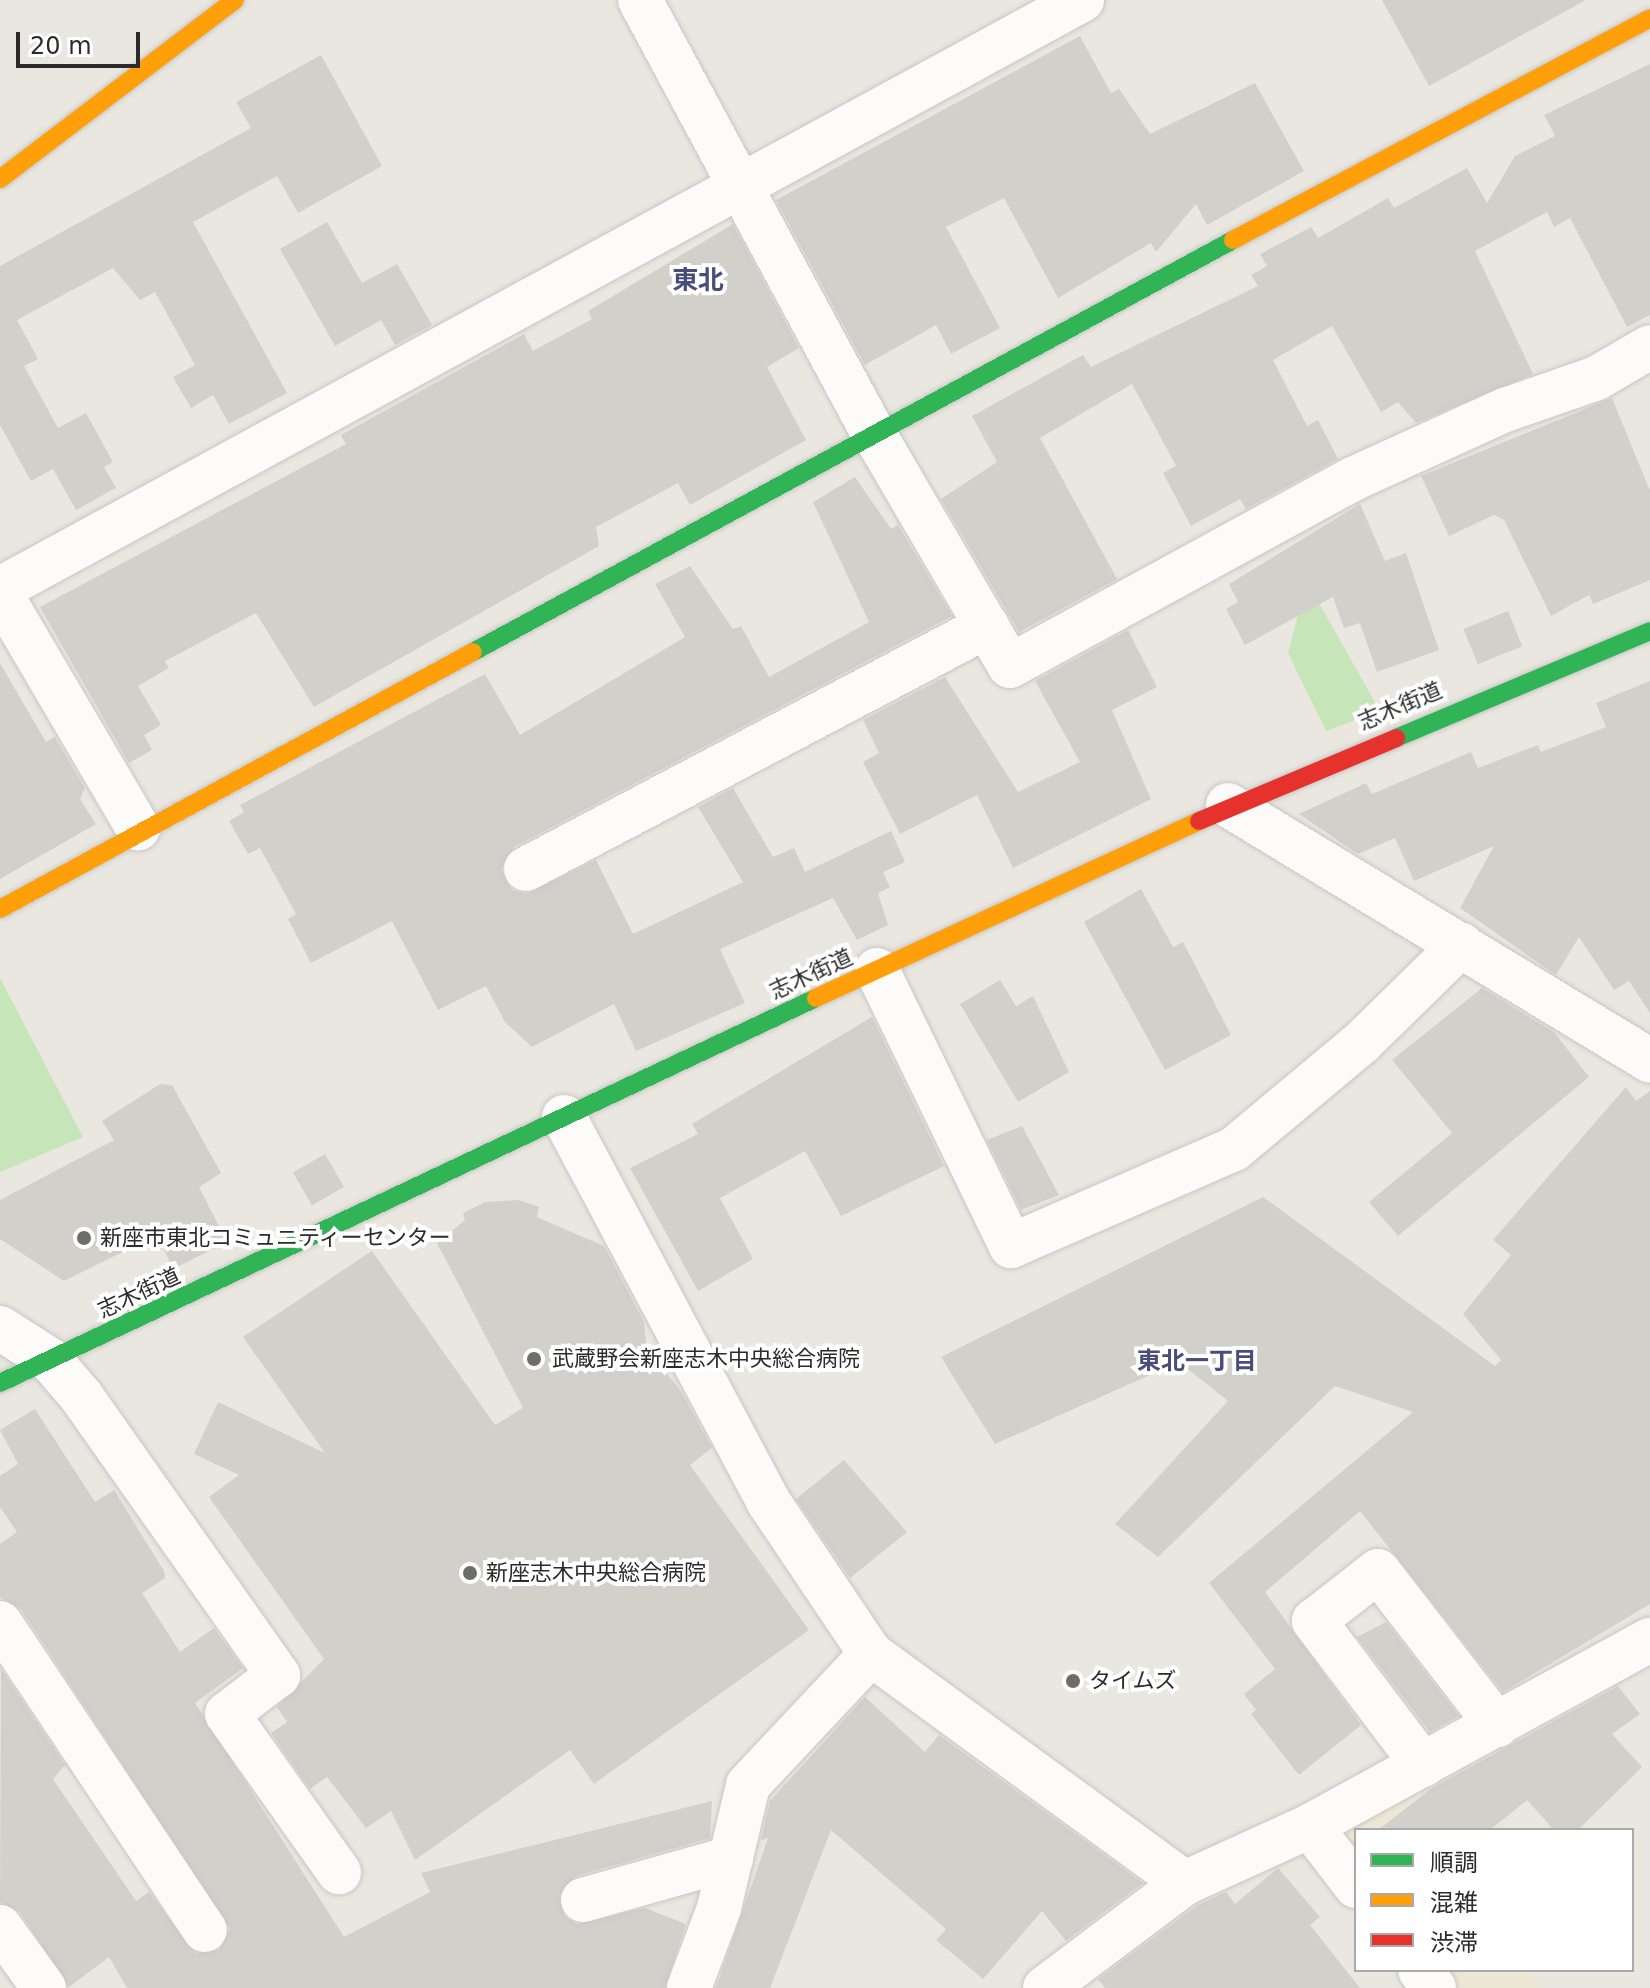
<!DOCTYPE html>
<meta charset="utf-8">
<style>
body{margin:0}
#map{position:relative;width:1650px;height:1988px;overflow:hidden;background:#eae7e0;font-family:"DejaVu Sans","Noto Sans JP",sans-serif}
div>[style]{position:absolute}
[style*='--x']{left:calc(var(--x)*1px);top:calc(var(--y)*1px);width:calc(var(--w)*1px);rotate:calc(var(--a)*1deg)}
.education>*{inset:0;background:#ede8d5}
.green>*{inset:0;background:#c6e5b8}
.building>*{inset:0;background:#d2d0cb;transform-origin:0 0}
.roads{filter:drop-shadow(0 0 2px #c7c6c5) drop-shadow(0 0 2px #c7c6c5)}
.street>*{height:44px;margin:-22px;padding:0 22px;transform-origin:22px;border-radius:22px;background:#fcfbfa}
.fast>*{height:18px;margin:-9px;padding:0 9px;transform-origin:9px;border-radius:9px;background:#30b455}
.slow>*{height:18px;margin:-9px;padding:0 9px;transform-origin:9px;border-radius:9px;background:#ff9f0a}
.jam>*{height:18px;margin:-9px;padding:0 9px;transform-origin:9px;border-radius:9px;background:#e5322d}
.dots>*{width:22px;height:22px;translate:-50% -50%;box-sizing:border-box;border:4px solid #fff;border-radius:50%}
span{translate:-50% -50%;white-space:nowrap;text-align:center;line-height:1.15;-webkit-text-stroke:8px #fff;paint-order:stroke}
.street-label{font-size:22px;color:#2b2b2b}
.poi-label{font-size:22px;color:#2b2b2b}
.left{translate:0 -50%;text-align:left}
.neighbourhood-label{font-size:24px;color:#4a4d7c;font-weight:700}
.quarter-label{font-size:26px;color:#4a4d7c;font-weight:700}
.legend{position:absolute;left:1354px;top:1828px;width:280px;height:144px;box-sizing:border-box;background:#fff;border:2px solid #aaa;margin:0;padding:10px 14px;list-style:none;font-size:24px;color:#2b2b2b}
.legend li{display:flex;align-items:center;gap:16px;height:40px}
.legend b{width:40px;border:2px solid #aaa}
.scale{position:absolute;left:16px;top:32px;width:124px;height:36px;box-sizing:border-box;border:4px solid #2b2b2b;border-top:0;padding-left:10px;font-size:24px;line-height:28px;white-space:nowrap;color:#2b2b2b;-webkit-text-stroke:6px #fff;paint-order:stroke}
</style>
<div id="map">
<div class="education">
<div style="clip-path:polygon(1388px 1783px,1423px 1830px,1356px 1830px,1356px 1885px,1310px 1826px)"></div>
<div style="clip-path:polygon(1421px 1970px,1528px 1970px,1541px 1988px,1435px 1988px)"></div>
</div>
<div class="green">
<div style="clip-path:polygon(1307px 582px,1380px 711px,1326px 731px,1288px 653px)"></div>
<div style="clip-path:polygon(0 978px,83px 1137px,0 1172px)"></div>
</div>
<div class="building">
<div style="clip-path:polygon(1382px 0,1586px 0,1429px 86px)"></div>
<div style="clip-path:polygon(1080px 36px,1111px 93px,1119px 89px,1150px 134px,1255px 83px,1304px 171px,1207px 225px,1196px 204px,1156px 252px,1151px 243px,1058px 298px,1004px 198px,946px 227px,1000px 328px,951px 354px,936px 325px,865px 365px,776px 200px)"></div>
<div style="clip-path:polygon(321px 55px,382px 166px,298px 213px,277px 176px,193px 222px,287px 393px,229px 424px,213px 395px,191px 408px,173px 377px,195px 365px,155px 292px,140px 300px,113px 268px,17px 320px,38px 359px,24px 366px,58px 428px,86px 413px,113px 462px,104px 467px,116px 488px,76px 510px,53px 469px,31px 481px,0 425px,0 266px,251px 128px,236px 102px)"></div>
<div style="clip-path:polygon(1650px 64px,1650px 315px,1627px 327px,1570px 218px,1554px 227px,1547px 212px,1475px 251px,1533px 374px,1416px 423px,1398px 402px,1381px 412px,1332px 326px,1273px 360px,1307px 426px,1318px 420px,1338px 459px,1246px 509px,1240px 499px,1191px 526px,1163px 473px,1176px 466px,1132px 384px,1040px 438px,1117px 579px,1019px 632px,941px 499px,997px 462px,972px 416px,1083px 355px,1091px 367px,1258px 286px,1251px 275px,1267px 266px,1260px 254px,1311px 227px,1318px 238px,1388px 198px,1394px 208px,1467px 168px,1487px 203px,1515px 156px,1555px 136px,1544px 115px)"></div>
<div style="clip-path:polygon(327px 222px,362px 283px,397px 264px,432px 325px,395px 345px,381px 320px,335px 346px,280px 249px)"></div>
<div style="clip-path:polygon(733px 224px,799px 348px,767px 367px,806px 440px,690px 505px,678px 483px,596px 527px,599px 546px,314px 707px,256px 613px,165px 661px,169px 668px,138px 686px,161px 725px,144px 735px,152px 750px,129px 763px,40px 607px,346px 444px,341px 435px,524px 334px,533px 351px,592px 319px,588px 311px)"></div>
<div style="clip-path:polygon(1612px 398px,1650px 491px,1650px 580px,1593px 604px,1589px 595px,1551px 616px,1504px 520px,1494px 515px,1449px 536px,1421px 476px)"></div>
<div style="clip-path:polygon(855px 477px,891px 529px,898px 525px,952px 616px,514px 847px,501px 869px,512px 890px,526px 894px,596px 860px,633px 934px,743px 882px,698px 807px,733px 788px,773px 857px,794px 848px,805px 872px,891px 831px,905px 862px,883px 872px,890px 887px,878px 893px,888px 925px,857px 940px,833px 898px,720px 949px,745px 1003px,636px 1051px,614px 1004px,532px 1047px,505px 1022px,486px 986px,438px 1010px,392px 921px,311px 963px,288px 919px,296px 914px,260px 848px,248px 854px,229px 821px,244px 812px,240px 805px,485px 674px,520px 735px,685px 637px,655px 584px,690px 566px,733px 629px,741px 626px,769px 677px,869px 622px,813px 502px)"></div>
<div style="clip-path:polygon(1360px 504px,1385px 561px,1406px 553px,1439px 650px,1377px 672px,1360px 623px,1344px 628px,1333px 597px,1245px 645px,1226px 609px,1238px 602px,1229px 584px)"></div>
<div style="left:1508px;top:611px;width:38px;height:48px;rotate:68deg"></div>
<div style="clip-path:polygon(1128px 630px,1157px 687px,1112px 710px,1151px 799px,1013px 868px,977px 795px,900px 834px,863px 762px,879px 753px,863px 720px,945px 677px,1018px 792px,1080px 762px,1035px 681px)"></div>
<div style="clip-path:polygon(0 663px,46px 742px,55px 737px,85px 788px,80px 799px,96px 824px,0 879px)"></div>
<div style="clip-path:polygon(1650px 681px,1650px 1013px,1629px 981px,1614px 990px,1579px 937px,1556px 975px,1460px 908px,1494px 846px,1414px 881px,1395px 838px,1358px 854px,1299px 814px,1366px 783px,1372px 794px,1471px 752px,1478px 768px,1538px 745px,1541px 752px,1606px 727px,1596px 703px)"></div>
<div style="clip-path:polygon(1141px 889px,1173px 947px,1183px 942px,1231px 1035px,1165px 1070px,1084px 922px)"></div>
<div style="clip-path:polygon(1000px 980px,1016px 1006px,1033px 996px,1069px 1072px,1018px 1102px,960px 1004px)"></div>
<div style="clip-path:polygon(1482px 988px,1554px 1032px,1589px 1077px,1398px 1236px,1369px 1202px,1452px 1133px,1392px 1060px)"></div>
<div style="clip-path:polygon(872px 1017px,944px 1166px,841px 1216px,805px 1151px,720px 1198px,753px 1259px,698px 1291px,630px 1168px,698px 1134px,692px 1124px)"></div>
<div style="clip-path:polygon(160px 1084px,172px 1085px,221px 1173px,199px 1187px,227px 1242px,173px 1269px,157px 1235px,64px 1281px,0 1239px,0 1200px,114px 1140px,102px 1121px)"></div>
<div style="clip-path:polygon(1626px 1087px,1636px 1101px,1650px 1091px,1650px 1604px,1503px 1692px,1360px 1511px,1265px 1592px,1361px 1725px,1299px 1775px,1251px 1714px,1256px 1710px,1244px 1694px,1275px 1669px,1209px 1583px,1413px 1412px,1335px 1386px,1158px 1557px,1115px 1524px,1228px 1401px,1179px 1362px,995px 1444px,941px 1357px,1263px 1197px,1495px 1366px,1501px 1360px,1463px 1314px,1511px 1255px,1493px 1240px)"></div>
<div style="clip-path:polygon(1022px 1126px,1059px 1195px,1021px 1210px,987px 1140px)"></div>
<div style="left:325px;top:1154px;width:38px;height:37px;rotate:60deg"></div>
<div style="clip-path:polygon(519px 1200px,539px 1207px,537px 1217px,604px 1246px,644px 1322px,647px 1350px,681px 1391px,712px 1448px,690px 1465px,809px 1630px,594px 1784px,570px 1750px,415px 1860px,391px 1811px,366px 1828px,327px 1777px,310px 1789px,271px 1733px,287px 1722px,277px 1707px,324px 1659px,209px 1497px,239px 1475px,194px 1454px,218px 1402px,325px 1453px,243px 1337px,372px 1251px,495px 1425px,523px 1408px,437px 1243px,465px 1220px,463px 1213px,485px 1202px)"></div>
<div style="clip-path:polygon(35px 1409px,95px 1502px,114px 1490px,164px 1571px,165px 1578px,142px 1593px,180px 1652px,214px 1628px,243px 1668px,195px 1703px,344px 1937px,430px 1892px,421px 1873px,712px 1801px,710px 1838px,576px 1876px,559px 1895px,565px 1917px,578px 1924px,645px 1908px,686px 1924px,665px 1988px,127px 1988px,109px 1957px,69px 1987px,20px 1912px,0 1902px,1px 1669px,65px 1765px,53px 1779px,136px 1901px,149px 1892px,195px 1953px,219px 1950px,230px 1929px,21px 1609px,0 1597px,0 1544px,17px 1532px,0 1507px,0 1476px,18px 1464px,0 1430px)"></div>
<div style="clip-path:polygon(844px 1460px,907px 1532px,850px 1578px,796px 1499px)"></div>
<div style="clip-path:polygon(1386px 1622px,1459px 1716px,1430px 1732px,1410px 1706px,1357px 1637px)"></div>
<div style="clip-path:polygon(1618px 1686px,1640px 1714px,1612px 1734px,1642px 1767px,1578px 1830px,1554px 1830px,1527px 1800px,1490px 1830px,1378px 1830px,1432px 1788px)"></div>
<div style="clip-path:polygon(865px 1697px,925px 1752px,939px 1735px,1143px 1883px,1066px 1941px,1042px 1911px,983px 1979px,936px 1940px,946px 1929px,831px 1830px,770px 1988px,716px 1988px,768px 1838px,761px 1840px,770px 1801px)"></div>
<div style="clip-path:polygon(1278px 1868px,1320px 1917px,1310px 1925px,1360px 1988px,1105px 1988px,1098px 1979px,1198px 1905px,1226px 1892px,1235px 1904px)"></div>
</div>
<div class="roads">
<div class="street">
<div style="--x:640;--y:0;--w:491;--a:61.7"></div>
<div style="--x:873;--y:432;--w:271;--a:59.7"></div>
<div style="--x:1010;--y:666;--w:393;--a:-28.6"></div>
<div style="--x:1355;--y:478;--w:165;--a:-24.4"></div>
<div style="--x:1505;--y:410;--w:97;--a:-19.2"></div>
<div style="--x:1597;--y:378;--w:61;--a:-30.3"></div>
<div style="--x:0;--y:589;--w:1232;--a:-28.56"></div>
<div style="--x:0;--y:593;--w:273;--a:59.6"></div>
<div style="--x:1228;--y:805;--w:494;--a:31.2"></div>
<div style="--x:526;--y:869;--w:521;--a:-27.79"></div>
<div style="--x:877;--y:970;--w:307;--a:64.1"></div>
<div style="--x:1011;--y:1246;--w:243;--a:-23.5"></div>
<div style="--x:1234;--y:1149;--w:167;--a:-39.9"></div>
<div style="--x:1362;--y:1042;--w:139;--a:-44.4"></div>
<div style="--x:564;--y:1117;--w:435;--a:62"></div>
<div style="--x:768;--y:1501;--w:184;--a:56.1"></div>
<div style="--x:871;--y:1654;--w:389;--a:36.1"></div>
<div style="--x:0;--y:1328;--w:59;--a:32.6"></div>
<div style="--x:50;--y:1360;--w:48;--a:49.3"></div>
<div style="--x:81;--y:1396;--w:342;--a:54.8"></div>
<div style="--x:278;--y:1675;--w:64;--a:142.6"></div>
<div style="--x:227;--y:1714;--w:194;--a:54.7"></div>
<div style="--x:0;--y:1623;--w:369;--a:56.3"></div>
<div style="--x:1423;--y:1765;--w:181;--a:-127.1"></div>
<div style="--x:1314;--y:1621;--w:81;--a:-38"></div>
<div style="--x:1378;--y:1571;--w:195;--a:52.3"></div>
<div style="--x:1310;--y:1826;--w:76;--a:52.5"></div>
<div style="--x:583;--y:1900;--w:154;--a:-15.8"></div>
<div style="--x:0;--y:1927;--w:75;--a:54.2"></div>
<div style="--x:1420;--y:1970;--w:23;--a:52"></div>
<div style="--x:689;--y:1988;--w:85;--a:-69.4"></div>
<div style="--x:719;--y:1908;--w:126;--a:-76.7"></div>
<div style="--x:748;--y:1785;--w:180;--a:-46.8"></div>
<div style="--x:1045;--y:1988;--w:175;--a:-36.9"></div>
<div style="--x:1185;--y:1883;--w:137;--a:-24.5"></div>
<div style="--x:1310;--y:1826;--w:388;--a:-28.7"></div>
</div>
<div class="fast">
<div style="--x:473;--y:652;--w:864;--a:-28.46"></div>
<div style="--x:1396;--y:738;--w:276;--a:-22.8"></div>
<div style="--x:0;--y:1383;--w:902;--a:-25.26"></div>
</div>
<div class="slow">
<div style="--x:0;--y:179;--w:295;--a:-37.3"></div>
<div style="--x:1233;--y:240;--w:472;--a:-28"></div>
<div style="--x:0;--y:909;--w:538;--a:-28.52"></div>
<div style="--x:816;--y:998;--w:422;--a:-24.8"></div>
</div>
<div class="jam">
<div style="--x:1199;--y:821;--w:214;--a:-22.8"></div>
</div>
</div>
<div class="dots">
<div style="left:84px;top:1238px;background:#6e6d6a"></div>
<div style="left:534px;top:1359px;background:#6e6d6a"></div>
<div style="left:470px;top:1573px;background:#6e6d6a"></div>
<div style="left:1073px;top:1681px;background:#6e6d6a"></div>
</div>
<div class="street-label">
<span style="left:1400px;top:706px;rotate:-23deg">志木街道</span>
<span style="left:811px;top:974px;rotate:-25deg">志木街道</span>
<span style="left:139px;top:1293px;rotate:-25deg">志木街道</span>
</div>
<div class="poi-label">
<span class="left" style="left:100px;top:1238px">新座市東北コミュニティーセンター</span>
<span class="left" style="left:552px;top:1359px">武蔵野会新座志木中央総合病院</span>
<span class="left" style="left:486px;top:1573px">新座志木中央総合病院</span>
<span class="left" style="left:1089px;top:1681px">タイムズ</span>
</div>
<div class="neighbourhood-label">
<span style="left:1197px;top:1362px">東北一丁目</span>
</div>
<div class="quarter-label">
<span style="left:698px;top:281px">東北</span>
</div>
<ul class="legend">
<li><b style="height:10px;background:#30b455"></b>順調</li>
<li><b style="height:10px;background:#ff9f0a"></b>混雑</li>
<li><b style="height:10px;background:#e5322d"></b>渋滞</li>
</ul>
<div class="scale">20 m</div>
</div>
